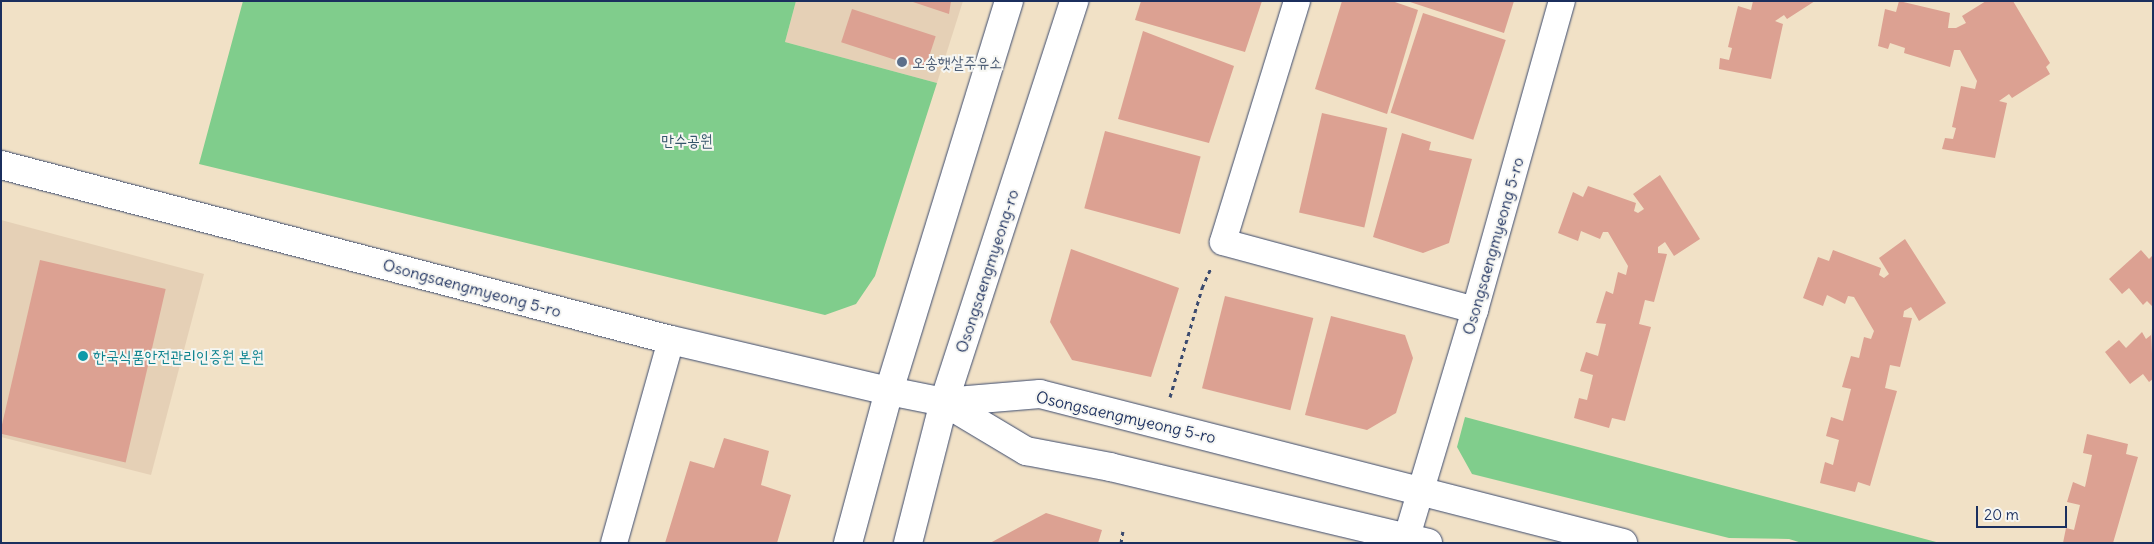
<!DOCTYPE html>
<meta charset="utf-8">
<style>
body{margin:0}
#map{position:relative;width:2154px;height:544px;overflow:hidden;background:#f1e1c6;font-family:Delius,"Poor Story",sans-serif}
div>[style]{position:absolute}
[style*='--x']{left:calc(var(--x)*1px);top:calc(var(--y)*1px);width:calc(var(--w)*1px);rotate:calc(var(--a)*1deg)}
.built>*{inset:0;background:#e5d0b6}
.green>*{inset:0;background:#80cd8c}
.building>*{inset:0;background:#dca192;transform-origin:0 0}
.path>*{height:3px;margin-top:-1.5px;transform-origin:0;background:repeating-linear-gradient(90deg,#3b4a6e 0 4px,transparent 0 8px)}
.roads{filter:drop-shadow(0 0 1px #3b4a6e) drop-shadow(0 0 1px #3b4a6e)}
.street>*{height:26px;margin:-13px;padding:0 13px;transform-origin:13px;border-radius:13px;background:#fff}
.secondary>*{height:28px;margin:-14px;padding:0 14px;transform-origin:14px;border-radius:14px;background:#fff}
.dots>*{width:14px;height:14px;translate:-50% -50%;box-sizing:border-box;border:2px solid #f6f6f2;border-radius:50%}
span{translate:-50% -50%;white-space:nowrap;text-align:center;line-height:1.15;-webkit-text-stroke:4px #f6f6f2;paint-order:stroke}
.service-label{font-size:16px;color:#4e5e75}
.left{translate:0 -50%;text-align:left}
.park-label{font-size:16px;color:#34566a}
.street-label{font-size:16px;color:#1b2f5e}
.culture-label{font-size:16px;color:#0d838f}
.frame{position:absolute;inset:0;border:2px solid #1b2f5e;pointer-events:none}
.scale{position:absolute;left:1976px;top:506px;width:91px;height:22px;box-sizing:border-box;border:2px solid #1b2f5e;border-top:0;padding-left:6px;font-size:15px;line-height:18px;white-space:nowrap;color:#1b2f5e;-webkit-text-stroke:4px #f6f6f2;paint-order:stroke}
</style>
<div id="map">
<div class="built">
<div style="clip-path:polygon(796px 1px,963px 1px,937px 83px,785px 42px)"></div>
<div style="clip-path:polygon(1px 220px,204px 274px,151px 475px,1px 437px)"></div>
</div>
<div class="green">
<div style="clip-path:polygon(243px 1px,796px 1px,785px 42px,937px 83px,875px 276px,856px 304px,825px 315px,199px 164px)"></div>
<div style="clip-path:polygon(1465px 417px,1940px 543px,1802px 543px,1789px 539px,1729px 538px,1472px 474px,1457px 447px)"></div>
</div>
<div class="building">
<div style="clip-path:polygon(910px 1px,951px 1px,949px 14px)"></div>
<div style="clip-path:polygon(1141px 1px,1262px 1px,1245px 52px,1135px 20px)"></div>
<div style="clip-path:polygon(1342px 1px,1392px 1px,1418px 10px,1387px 114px,1315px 89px)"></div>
<div style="clip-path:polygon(1407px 1px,1514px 1px,1504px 33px)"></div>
<div style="clip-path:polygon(1753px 1px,1815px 1px,1787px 19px,1784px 15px,1775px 21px,1783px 24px,1771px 79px,1719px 69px,1720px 58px,1729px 60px,1732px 48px,1728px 47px,1738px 6px,1751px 10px)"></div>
<div style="clip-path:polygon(1899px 1px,1950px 13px,1948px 28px,1956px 28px,1966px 23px,1962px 16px,1986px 1px,2013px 1px,2050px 63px,2046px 67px,2050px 74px,2012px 98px,2009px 94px,1999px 101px,2007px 103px,1995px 158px,1942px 149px,1945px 138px,1953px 139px,1956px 128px,1952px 127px,1961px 86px,1975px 89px,1977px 81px,1960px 50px,1954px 50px,1950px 67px,1904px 53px,1905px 48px,1890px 43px,1888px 49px,1878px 46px,1885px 9px,1896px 12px)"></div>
<div style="left:852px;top:9px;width:88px;height:35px;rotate:18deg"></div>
<div style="left:1423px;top:13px;width:87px;height:105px;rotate:18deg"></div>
<div style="clip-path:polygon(1143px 31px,1234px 66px,1209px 143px,1118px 119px)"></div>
<div style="left:1322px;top:113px;width:67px;height:102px;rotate:13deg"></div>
<div style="left:1105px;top:131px;width:99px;height:80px;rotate:15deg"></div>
<div style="clip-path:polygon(1402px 133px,1431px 142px,1429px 150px,1472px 159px,1449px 243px,1423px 253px,1373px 237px)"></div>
<div style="clip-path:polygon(1660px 175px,1700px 239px,1674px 256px,1665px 242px,1658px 247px,1658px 253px,1667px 254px,1654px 302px,1645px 300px,1639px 324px,1651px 327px,1625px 421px,1612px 418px,1609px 428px,1574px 418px,1579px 398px,1587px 400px,1593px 375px,1580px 371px,1586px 352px,1598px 356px,1606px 324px,1596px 323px,1606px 291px,1613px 294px,1618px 272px,1626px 275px,1628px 266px,1608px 232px,1603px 232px,1600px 239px,1581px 231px,1578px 241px,1558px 233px,1573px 192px,1583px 197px,1588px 186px,1636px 203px,1634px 211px,1638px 213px,1644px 209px,1633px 194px)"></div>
<div style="clip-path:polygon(1905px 239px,1946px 303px,1919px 321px,1911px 307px,1904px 311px,1903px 317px,1912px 318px,1900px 367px,1890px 365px,1885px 388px,1897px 391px,1870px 486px,1858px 482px,1855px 492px,1820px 483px,1825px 462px,1833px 465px,1839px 440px,1826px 436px,1831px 417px,1843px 421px,1851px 389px,1842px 387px,1851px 356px,1859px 358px,1864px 337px,1871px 339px,1874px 331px,1854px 297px,1848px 296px,1845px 304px,1827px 295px,1823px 306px,1803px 298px,1818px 257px,1829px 261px,1833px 250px,1881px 268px,1879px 275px,1884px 278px,1889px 274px,1879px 258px)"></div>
<div style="clip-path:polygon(1071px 249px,1179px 288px,1151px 377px,1072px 360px,1050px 322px)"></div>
<div style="clip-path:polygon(2141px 250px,2149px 259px,2153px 255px,2153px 307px,2147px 301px,2143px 305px,2129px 288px,2122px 294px,2109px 279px)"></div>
<div style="left:40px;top:260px;width:129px;height:178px;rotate:13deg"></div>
<div style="left:1225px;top:296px;width:91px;height:95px;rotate:14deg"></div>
<div style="clip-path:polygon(1331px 316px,1405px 335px,1413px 358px,1396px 413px,1367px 430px,1305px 415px)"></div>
<div style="clip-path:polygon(2151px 328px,2153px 379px,2149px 382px,2143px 374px,2130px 384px,2105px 352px,2119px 340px,2126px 348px,2142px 332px,2146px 339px,2151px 335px)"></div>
<div style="clip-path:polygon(2087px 434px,2128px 444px,2126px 454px,2138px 457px,2113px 543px,2063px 543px,2066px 528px,2074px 530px,2080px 505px,2067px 502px,2073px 482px,2085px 487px,2092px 455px,2083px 453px)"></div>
<div style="clip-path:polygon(724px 438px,769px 451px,761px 485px,791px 495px,777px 543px,665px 543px,690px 461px,714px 468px)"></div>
<div style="clip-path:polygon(1046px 513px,1102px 530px,1098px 543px,990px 543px)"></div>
</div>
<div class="path">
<div style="--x:1170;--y:397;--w:114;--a:-73.6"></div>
<div style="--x:1202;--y:288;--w:22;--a:-66"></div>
<div style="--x:1121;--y:543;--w:12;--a:-81"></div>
</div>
<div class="roads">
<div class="street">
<div style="--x:1297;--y:1;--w:252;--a:107.1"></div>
<div style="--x:1223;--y:242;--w:261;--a:15.1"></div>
<div style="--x:614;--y:543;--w:211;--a:-74.3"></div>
<div style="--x:1405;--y:543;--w:243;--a:-73.3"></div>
<div style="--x:1475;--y:310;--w:321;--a:-74.3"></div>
</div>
<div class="secondary">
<div style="--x:1;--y:165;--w:692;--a:14.64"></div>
<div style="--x:671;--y:340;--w:224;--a:13.2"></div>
<div style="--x:889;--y:391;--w:56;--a:11.3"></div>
<div style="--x:944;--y:402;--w:96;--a:-4.8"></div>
<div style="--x:1040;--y:394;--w:602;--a:14.34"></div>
<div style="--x:944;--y:402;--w:96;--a:30.9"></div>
<div style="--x:1026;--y:451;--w:86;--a:10.8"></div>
<div style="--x:1110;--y:467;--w:327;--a:13.4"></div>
<div style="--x:848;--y:543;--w:157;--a:-74.9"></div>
<div style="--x:889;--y:391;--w:408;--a:-72.9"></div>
<div style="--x:908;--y:543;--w:146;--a:-75.7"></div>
<div style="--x:944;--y:402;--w:422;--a:-72"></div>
</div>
</div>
<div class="dots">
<div style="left:902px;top:62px;background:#5c6f8a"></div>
<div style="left:83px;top:356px;background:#0f9aa8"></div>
</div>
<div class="service-label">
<span class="left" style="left:912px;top:62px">오송햇살주유소</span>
</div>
<div class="park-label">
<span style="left:687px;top:140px">만수공원</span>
</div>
<div class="street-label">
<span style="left:1493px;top:246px;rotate:-74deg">Osongsaengmyeong 5-ro</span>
<span style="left:987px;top:271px;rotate:-72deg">Osongsaengmyeong-ro</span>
<span style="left:472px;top:288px;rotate:15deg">Osongsaengmyeong 5-ro</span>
<span style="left:1126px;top:417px;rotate:13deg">Osongsaengmyeong 5-ro</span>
</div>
<div class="culture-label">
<span class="left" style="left:93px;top:356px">한국식품안전관리인증원 본원</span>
</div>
<div class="frame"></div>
<div class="scale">20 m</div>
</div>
